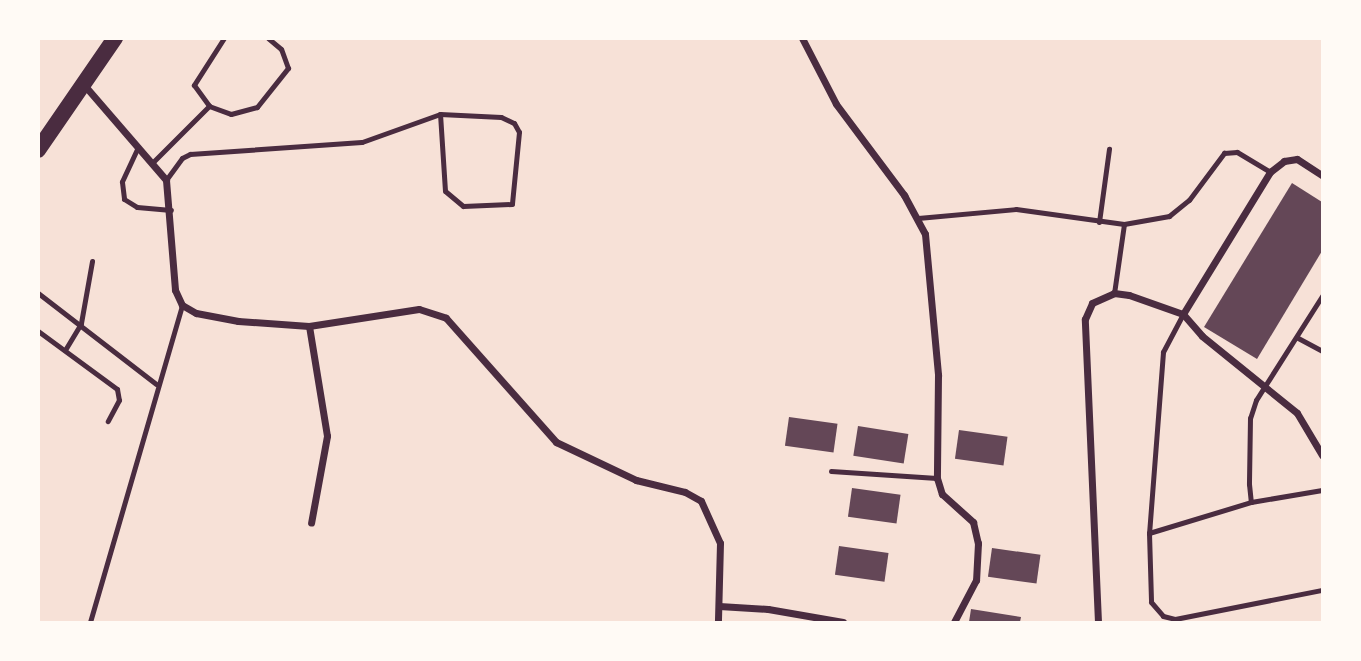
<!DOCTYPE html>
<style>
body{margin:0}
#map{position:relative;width:1361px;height:661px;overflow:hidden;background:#f7e1d7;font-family:"PT Sans Narrow",sans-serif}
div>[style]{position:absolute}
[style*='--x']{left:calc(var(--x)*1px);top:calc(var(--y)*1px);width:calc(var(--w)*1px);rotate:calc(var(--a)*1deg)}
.building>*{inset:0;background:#644757;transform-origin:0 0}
.service>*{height:5px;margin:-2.5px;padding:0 2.5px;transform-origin:2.5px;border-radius:2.5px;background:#4a2c40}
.minor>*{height:7px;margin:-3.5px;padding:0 3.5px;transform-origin:3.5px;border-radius:3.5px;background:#4a2c40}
.primary>*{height:16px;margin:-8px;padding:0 8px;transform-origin:8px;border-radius:8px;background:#4a2c40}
span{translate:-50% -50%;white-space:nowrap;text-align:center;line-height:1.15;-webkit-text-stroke:6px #fffaf5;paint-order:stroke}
.frame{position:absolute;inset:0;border:40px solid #fffaf5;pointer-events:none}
</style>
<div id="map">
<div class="building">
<div style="clip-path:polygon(1292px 183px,1322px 202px,1322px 251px,1257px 359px,1204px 327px)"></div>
<div style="left:789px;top:417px;width:49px;height:29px;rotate:8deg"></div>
<div style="left:858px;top:426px;width:51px;height:30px;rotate:9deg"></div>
<div style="left:959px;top:430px;width:49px;height:29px;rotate:8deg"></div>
<div style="left:852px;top:488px;width:49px;height:29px;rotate:8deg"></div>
<div style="left:839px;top:546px;width:50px;height:29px;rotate:8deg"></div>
<div style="left:992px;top:548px;width:49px;height:29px;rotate:8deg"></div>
<div style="clip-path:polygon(971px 609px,1021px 617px,1020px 622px,969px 622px)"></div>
</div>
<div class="service">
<div style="--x:224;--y:38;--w:56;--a:122.6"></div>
<div style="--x:194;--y:85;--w:26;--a:54"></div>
<div style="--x:209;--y:106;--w:23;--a:20"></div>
<div style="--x:231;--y:114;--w:27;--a:-15"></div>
<div style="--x:257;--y:107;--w:50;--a:-51.5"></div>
<div style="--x:288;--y:68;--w:20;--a:-110"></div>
<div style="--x:281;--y:49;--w:17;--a:-140"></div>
<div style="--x:138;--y:147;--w:38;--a:115"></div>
<div style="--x:122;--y:182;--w:17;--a:83"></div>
<div style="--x:124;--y:199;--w:15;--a:32"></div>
<div style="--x:137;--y:207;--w:34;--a:5"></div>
<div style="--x:152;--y:163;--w:81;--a:-45"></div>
<div style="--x:166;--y:180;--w:27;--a:-54"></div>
<div style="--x:182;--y:158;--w:9;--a:-27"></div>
<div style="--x:190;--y:154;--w:172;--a:-4"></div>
<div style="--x:362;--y:142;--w:83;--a:-19.7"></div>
<div style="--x:440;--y:114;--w:61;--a:2.8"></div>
<div style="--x:501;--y:117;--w:14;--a:25"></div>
<div style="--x:514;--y:123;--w:10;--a:61"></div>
<div style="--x:519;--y:132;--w:72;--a:95.6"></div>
<div style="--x:512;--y:204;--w:49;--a:177.7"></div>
<div style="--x:463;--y:206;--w:23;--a:-140"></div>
<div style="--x:445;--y:191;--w:77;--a:-93.7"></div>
<div style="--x:918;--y:218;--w:98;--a:-5.2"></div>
<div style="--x:1016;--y:209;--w:109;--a:7.9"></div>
<div style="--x:1124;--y:224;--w:70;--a:98.2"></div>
<div style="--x:1099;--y:222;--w:74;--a:-82.2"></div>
<div style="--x:1124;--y:224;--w:46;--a:-10.1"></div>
<div style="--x:1169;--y:216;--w:26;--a:-39"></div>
<div style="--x:1189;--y:200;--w:59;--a:-53.3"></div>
<div style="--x:1224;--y:153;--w:13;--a:-4"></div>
<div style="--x:1237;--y:152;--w:39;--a:31"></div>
<div style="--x:38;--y:293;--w:149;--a:37.6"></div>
<div style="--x:1322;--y:296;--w:123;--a:122.4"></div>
<div style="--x:1256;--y:400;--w:19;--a:108"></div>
<div style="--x:1250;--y:418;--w:66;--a:90.9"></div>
<div style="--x:1249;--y:484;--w:18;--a:84"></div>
<div style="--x:1251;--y:502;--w:72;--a:-9.6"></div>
<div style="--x:1183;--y:314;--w:43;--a:117.8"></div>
<div style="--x:1163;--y:352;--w:182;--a:94.4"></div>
<div style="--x:1149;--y:533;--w:69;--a:88.3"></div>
<div style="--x:1151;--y:602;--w:18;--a:49"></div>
<div style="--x:1163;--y:616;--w:12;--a:14"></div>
<div style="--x:1175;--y:619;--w:150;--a:-11.2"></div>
<div style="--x:38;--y:331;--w:98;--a:36.3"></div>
<div style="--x:117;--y:389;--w:11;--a:80"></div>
<div style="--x:119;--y:400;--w:24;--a:118"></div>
<div style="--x:1298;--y:338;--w:27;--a:28"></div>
<div style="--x:65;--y:350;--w:31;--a:-59"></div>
<div style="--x:81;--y:323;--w:63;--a:-79.9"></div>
<div style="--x:831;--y:471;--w:106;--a:3.8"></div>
<div style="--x:1149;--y:533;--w:107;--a:-16.9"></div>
<div style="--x:90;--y:622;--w:330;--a:-73.8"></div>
</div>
<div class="minor">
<div style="--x:802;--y:38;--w:74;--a:62.7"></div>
<div style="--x:836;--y:104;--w:114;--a:53.2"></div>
<div style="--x:904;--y:195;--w:44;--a:61.7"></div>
<div style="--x:925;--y:234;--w:142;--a:84.7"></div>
<div style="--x:938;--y:375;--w:103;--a:90.6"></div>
<div style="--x:937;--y:478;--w:17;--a:73"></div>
<div style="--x:942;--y:494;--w:42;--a:42.1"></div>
<div style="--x:973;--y:522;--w:22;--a:77"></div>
<div style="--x:978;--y:543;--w:37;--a:93"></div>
<div style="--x:976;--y:580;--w:47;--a:117.6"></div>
<div style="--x:85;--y:86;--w:124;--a:49.2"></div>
<div style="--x:166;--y:180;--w:110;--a:85.3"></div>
<div style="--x:175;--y:290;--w:17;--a:65"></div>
<div style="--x:182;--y:305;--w:16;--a:30"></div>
<div style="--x:196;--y:313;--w:43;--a:10.8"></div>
<div style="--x:238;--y:321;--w:71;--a:4"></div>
<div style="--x:309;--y:326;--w:111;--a:-8.8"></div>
<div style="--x:419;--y:309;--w:28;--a:18"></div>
<div style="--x:446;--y:318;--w:166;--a:48.4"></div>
<div style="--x:556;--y:442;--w:89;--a:25.4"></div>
<div style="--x:636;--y:480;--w:50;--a:13.8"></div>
<div style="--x:685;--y:492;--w:18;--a:29"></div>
<div style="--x:701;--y:501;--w:46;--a:65.7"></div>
<div style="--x:720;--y:543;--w:79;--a:91.5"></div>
<div style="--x:1183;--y:314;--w:167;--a:-58.5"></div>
<div style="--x:1270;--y:172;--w:18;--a:-38"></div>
<div style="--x:1284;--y:161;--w:13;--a:-9"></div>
<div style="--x:1297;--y:159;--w:30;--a:33"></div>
<div style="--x:309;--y:326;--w:111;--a:80.7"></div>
<div style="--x:327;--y:436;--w:88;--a:100.4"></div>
<div style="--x:719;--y:606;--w:49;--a:3.5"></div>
<div style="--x:768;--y:609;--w:76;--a:9.8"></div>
<div style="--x:1098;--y:622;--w:303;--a:-92.5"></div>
<div style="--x:1085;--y:319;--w:17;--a:-66"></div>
<div style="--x:1092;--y:303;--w:24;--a:-24"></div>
<div style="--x:1114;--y:293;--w:15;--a:8"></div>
<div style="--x:1129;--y:295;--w:57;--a:19.4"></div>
<div style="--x:1183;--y:314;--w:29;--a:49"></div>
<div style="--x:1202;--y:336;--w:122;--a:39"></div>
<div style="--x:1297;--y:413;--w:49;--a:59.2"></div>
</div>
<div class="primary">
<div style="--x:38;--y:150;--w:136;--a:-55.5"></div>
</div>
<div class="frame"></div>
</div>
